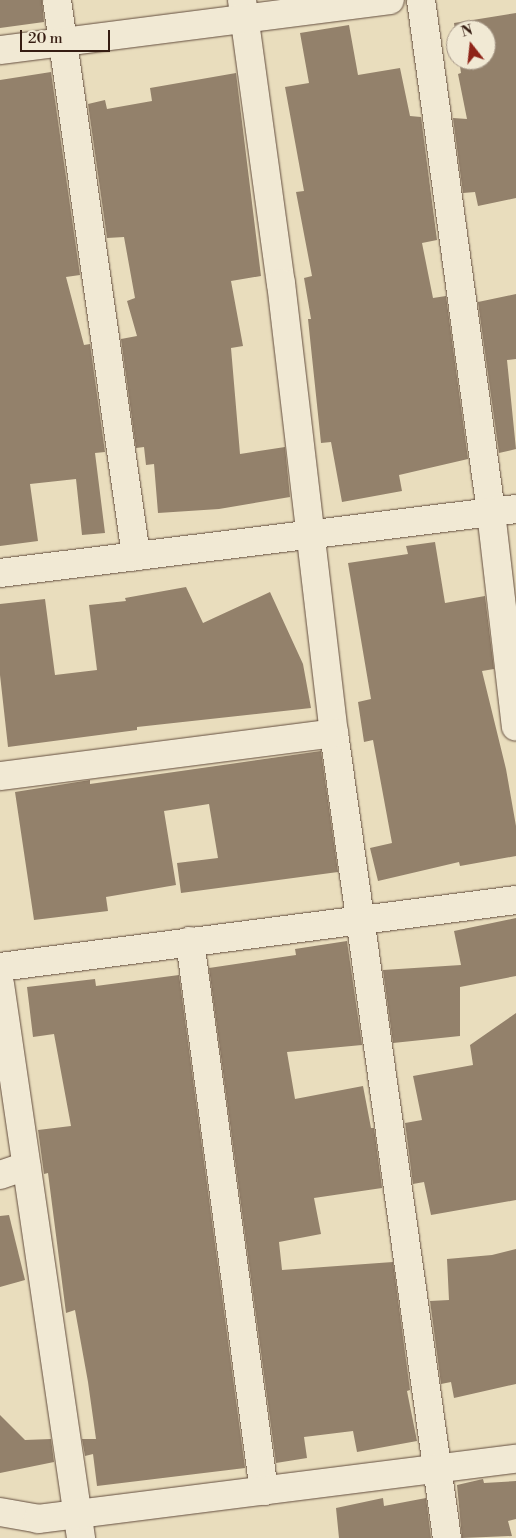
<!DOCTYPE html>
<style>
body{margin:0}
#map{position:relative;width:516px;height:1538px;overflow:hidden;background:#e9ddbd;font-family:"Libre Bodoni",serif}
div>[style]{position:absolute}
[style*='--x']{left:calc(var(--x)*1px);top:calc(var(--y)*1px);width:calc(var(--w)*1px);rotate:calc(var(--a)*1deg)}
.building>*{inset:0;background:#93816b}
.roads{filter:drop-shadow(0 0 1px #634d3e) drop-shadow(0 0 1px #634d3e)}
.minor>*{height:28px;margin:-14px;padding:0 14px;transform-origin:14px;border-radius:14px;background:#f1e9d4}
span{translate:-50% -50%;white-space:nowrap;text-align:center;line-height:1.15;-webkit-text-stroke:5px #f1e9d4;paint-order:stroke}
.north{position:absolute;left:446px;top:20px;width:50px;height:50px;box-sizing:border-box;background:#f1e9d4;border:1px solid #a69787;border-radius:50%;rotate:344deg;font-size:14px;font-weight:700;line-height:20px;text-align:center;color:#361d13}
.north::after{content:'';display:block;margin:auto;width:18px;height:22px;background:#8f2418;clip-path:polygon(50% 0,100% 100%,50% 72%,0 100%)}
.scale{position:absolute;left:20px;top:30px;width:90px;height:22px;box-sizing:border-box;border:2px solid #361d13;border-top:0;padding-left:6px;font-size:15px;line-height:18px;white-space:nowrap;color:#361d13;-webkit-text-stroke:4px #f1e9d4;paint-order:stroke}
</style>
<div id="map">
<div class="building">
<div style="clip-path:polygon(0 0,42px 0,44px 22px,0 28px)"></div>
<div style="clip-path:polygon(516px 13px,516px 198px,478px 206px,475px 192px,463px 193px,453px 118px,467px 119px,458px 74px,461px 73px,459px 60px,486px 60px,486px 30px,456px 30px,456px 38px,454px 23px)"></div>
<div style="clip-path:polygon(349px 25px,358px 75px,400px 68px,410px 116px,421px 117px,437px 240px,422px 243px,433px 298px,446px 296px,468px 459px,399px 475px,402px 491px,342px 502px,331px 442px,321px 443px,308px 319px,311px 319px,304px 278px,312px 276px,296px 192px,304px 191px,285px 87px,309px 83px,300px 33px)"></div>
<div style="clip-path:polygon(51px 72px,80px 275px,66px 277px,84px 345px,90px 344px,105px 452px,95px 453px,105px 533px,82px 535px,76px 479px,30px 484px,38px 541px,0 546px,0 80px)"></div>
<div style="clip-path:polygon(236px 73px,261px 276px,231px 281px,243px 346px,231px 348px,240px 454px,285px 447px,290px 497px,219px 509px,158px 513px,154px 464px,146px 465px,144px 447px,136px 448px,121px 339px,137px 336px,127px 301px,135px 298px,124px 237px,107px 238px,88px 104px,105px 100px,107px 109px,152px 101px,150px 88px)"></div>
<div style="clip-path:polygon(516px 294px,516px 359px,507px 360px,516px 449px,499px 453px,478px 302px)"></div>
<div style="clip-path:polygon(435px 542px,445px 603px,485px 596px,494px 669px,482px 671px,506px 769px,516px 826px,516px 856px,460px 866px,459px 862px,378px 881px,370px 848px,392px 843px,373px 740px,364px 742px,358px 702px,371px 699px,348px 563px,408px 554px,406px 546px)"></div>
<div style="clip-path:polygon(186px 587px,203px 623px,270px 592px,303px 664px,311px 708px,137px 727px,137px 730px,8px 747px,0 675px,0 604px,45px 599px,55px 675px,97px 670px,89px 605px,126px 601px,125px 598px)"></div>
<div style="clip-path:polygon(321px 751px,338px 872px,181px 893px,177px 863px,218px 858px,209px 804px,164px 811px,176px 885px,106px 897px,108px 911px,34px 920px,15px 792px,90px 780px,90px 784px)"></div>
<div style="clip-path:polygon(516px 918px,516px 976px,460px 987px,460px 1036px,393px 1043px,383px 970px,461px 965px,454px 931px)"></div>
<div style="clip-path:polygon(347px 941px,362px 1045px,287px 1052px,295px 1099px,363px 1086px,371px 1128px,374px 1128px,382px 1188px,314px 1198px,321px 1234px,279px 1242px,282px 1270px,393px 1262px,410px 1390px,407px 1391px,417px 1441px,357px 1452px,353px 1431px,304px 1437px,307px 1458px,276px 1463px,209px 968px,296px 955px,295px 949px)"></div>
<div style="clip-path:polygon(179px 975px,245px 1468px,97px 1486px,93px 1454px,85px 1456px,82px 1439px,96px 1439px,88px 1382px,75px 1310px,66px 1313px,48px 1173px,44px 1174px,38px 1130px,71px 1126px,54px 1034px,33px 1037px,27px 987px,95px 979px,96px 986px)"></div>
<div style="clip-path:polygon(516px 1013px,516px 1200px,431px 1215px,424px 1182px,413px 1184px,405px 1123px,422px 1120px,413px 1076px,473px 1065px,470px 1045px)"></div>
<div style="clip-path:polygon(9px 1215px,25px 1280px,0 1287px,0 1216px)"></div>
<div style="clip-path:polygon(516px 1249px,516px 1384px,454px 1398px,451px 1382px,441px 1384px,430px 1301px,449px 1300px,447px 1259px,492px 1255px)"></div>
<div style="clip-path:polygon(0 1415px,25px 1440px,51px 1439px,54px 1462px,0 1473px)"></div>
<div style="clip-path:polygon(483px 1479px,484px 1483px,516px 1481px,516px 1519px,508px 1521px,512px 1536px,462px 1538px,457px 1485px)"></div>
<div style="clip-path:polygon(383px 1498px,384px 1506px,426px 1498px,431px 1538px,339px 1538px,336px 1508px)"></div>
</div>
<div class="roads">
<div class="minor">
<div style="--x:57;--y:0;--w:562;--a:81.91"></div>
<div style="--x:242;--y:0;--w:286;--a:82.2"></div>
<div style="--x:281;--y:283;--w:453;--a:83.3"></div>
<div style="--x:334;--y:733;--w:813;--a:82.01"></div>
<div style="--x:421;--y:0;--w:517;--a:82.21"></div>
<div style="--x:491;--y:512;--w:216;--a:83.4"></div>
<div style="--x:0;--y:50;--w:393;--a:-7.3"></div>
<div style="--x:0;--y:573;--w:520;--a:-7.07"></div>
<div style="--x:0;--y:776;--w:337;--a:-7.3"></div>
<div style="--x:190;--y:941;--w:555;--a:82.34"></div>
<div style="--x:0;--y:967;--w:520;--a:-7.4"></div>
<div style="--x:0;--y:984;--w:560;--a:81.68"></div>
<div style="--x:0;--y:1175;--w:28;--a:-19"></div>
<div style="--x:0;--y:1512;--w:39;--a:10"></div>
<div style="--x:38;--y:1519;--w:482;--a:-7.2"></div>
</div>
</div>
<div class="north">N</div>
<div class="scale">20 m</div>
</div>
